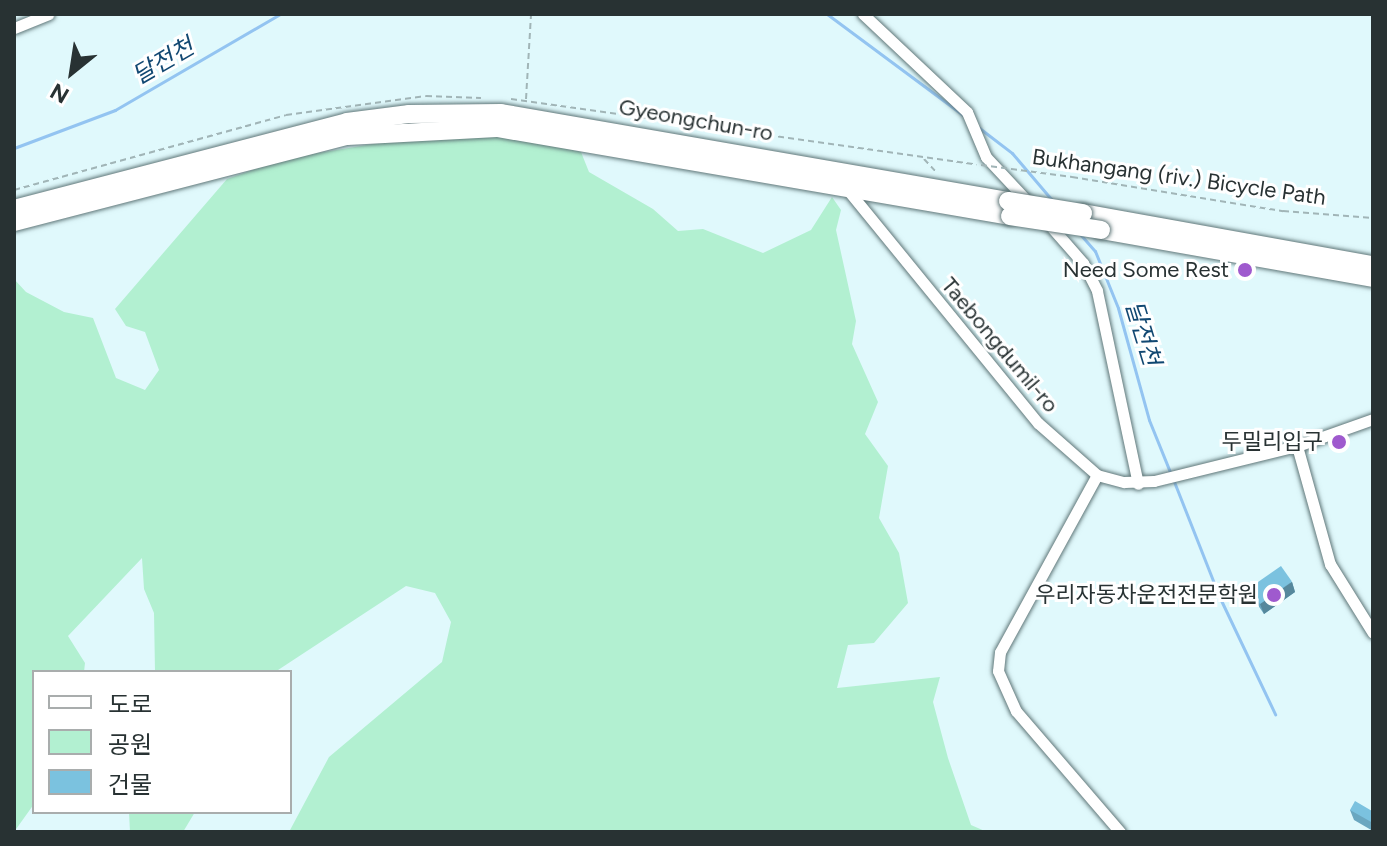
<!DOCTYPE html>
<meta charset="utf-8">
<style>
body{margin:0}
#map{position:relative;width:1387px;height:846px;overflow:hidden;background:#e0f9fc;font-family:Figtree,"Noto Sans KR",sans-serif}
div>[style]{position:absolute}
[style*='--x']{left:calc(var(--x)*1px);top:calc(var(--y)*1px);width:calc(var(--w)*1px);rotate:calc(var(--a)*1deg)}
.green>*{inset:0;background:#b2f0d1}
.stream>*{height:3px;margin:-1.5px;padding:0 1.5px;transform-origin:1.5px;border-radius:1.5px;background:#93c4f1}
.path>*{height:2px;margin-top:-1px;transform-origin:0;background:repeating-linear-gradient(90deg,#a1b5b7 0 6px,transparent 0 10px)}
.roads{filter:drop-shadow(0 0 2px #607779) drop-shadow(0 0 2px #607779)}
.minor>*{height:11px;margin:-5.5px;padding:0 5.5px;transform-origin:5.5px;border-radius:5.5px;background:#fff}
.primary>*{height:18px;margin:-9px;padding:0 9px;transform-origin:9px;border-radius:9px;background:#fff}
.path-bridge>*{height:2px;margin-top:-1px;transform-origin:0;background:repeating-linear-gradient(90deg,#a1b5b7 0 6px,transparent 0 10px)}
.bridges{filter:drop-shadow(0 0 2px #607779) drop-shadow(0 0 2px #607779)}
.primary-bridge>*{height:18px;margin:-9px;padding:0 9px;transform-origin:9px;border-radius:9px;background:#fff}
.wall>*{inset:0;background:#6aa7c0}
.shaded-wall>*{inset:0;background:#56889c}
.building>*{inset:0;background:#7bc2df;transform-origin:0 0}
.dots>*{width:22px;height:22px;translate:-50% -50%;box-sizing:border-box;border:4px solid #fff;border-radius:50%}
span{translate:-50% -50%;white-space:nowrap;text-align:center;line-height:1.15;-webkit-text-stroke:6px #fff;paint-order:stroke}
.street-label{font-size:22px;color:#283233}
.poi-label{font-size:22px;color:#283233}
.right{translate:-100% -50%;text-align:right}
.water-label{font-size:24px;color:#114872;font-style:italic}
.frame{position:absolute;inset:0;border:16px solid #283233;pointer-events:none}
.legend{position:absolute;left:32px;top:670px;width:260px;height:144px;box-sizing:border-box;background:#fff;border:2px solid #a9adad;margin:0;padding:10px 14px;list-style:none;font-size:24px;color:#283233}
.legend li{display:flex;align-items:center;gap:16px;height:40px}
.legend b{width:40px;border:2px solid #a9adad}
.north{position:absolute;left:32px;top:32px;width:80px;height:80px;-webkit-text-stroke:6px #fff;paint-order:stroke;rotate:210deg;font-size:22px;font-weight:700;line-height:32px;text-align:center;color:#283233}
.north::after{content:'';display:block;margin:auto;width:28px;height:36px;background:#283233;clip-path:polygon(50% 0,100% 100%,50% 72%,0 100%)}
</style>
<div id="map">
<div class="green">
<div style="clip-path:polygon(511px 135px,581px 152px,589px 172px,653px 209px,678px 231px,703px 229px,763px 253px,811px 230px,832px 197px,841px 210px,836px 230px,856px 321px,852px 344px,878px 402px,865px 434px,888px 466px,879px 518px,899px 553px,908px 603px,874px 643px,848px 645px,837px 688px,940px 677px,933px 702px,948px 758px,971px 825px,987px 832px,289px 832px,329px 757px,442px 662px,451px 622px,435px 593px,406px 586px,275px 672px,155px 672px,154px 613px,144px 589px,142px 558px,68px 636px,85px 663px,84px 672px,34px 672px,34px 804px,14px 832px,14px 279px,26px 292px,64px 312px,93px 318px,116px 378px,145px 390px,159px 370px,145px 332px,126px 326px,115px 309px,227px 179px,287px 158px,404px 139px)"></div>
<div style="clip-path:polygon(129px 812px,195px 812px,183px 832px,130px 832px)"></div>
</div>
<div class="stream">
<div style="--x:827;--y:14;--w:169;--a:36.6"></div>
<div style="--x:978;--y:127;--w:43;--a:37.4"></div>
<div style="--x:1012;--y:153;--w:62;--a:49.6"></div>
<div style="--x:14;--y:148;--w:108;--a:-20.6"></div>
<div style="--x:115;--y:110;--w:191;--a:-30.2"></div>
<div style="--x:1080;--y:234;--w:23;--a:49"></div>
<div style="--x:1095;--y:251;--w:61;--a:68"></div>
<div style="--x:1118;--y:308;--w:116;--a:74.5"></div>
<div style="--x:1149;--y:420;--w:56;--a:68"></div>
<div style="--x:1173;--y:479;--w:126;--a:68.5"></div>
<div style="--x:1219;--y:596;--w:131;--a:64.6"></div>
</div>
<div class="path">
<div style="--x:511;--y:99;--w:470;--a:8"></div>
<div style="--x:526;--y:99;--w:85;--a:-86.6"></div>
<div style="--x:924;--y:159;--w:18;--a:47"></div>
<div style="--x:1072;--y:177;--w:214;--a:9.2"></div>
<div style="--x:1283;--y:211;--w:90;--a:4.4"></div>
<div style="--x:14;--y:190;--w:282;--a:-15.4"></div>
<div style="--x:286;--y:115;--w:141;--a:-7.7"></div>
<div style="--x:426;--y:96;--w:55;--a:2.1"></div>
</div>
<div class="roads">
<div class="minor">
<div style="--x:863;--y:14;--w:143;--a:43.3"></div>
<div style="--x:967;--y:112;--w:49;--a:67.1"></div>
<div style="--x:986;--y:157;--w:64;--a:46.9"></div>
<div style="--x:14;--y:28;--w:37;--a:-22"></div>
<div style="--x:847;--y:189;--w:302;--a:50.8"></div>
<div style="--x:1038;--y:423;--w:79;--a:41.4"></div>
<div style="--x:1097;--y:475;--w:28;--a:15"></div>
<div style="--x:1124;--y:482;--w:30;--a:-2"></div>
<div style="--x:1154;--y:481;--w:147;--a:-13.8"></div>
<div style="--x:1297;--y:446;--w:81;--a:-19.6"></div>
<div style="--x:1047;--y:222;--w:55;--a:48.7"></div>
<div style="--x:1083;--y:263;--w:31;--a:63"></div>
<div style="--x:1097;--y:291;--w:197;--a:78"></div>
<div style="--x:1297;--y:446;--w:123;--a:74.4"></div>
<div style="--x:1330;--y:564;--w:81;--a:58.1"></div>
<div style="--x:1097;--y:475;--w:202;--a:118.7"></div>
<div style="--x:1000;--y:652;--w:19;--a:96"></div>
<div style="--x:998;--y:671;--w:44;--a:65.8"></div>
<div style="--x:1016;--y:711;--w:160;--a:49.3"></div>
</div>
<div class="primary">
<div style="--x:14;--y:209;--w:344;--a:-14.6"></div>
<div style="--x:347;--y:122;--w:63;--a:-7.4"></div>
<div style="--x:409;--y:114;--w:92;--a:-0.6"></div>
<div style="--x:501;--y:113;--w:515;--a:9.85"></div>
<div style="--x:1083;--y:213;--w:295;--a:10.2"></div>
<div style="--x:14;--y:222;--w:344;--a:-14.5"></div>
<div style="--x:347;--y:136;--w:150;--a:-3.1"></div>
<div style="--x:497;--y:128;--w:520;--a:9.73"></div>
<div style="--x:1101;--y:230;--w:276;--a:10"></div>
</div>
</div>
<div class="path-bridge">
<div style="--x:981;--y:165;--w:92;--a:7.5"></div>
</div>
<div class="bridges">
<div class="primary-bridge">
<div style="--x:1008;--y:201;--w:76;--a:9.1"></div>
<div style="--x:1010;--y:216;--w:92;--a:8.7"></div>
</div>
</div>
<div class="wall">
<div style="clip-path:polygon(1292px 582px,1295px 592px,1264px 614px,1253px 598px,1249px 588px)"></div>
<div style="clip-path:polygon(1350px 810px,1372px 811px,1373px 810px,1373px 831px,1354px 820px)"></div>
</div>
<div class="shaded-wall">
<div style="clip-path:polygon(1292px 582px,1295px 592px,1264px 614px,1260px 604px)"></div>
</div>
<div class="building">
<div style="left:1281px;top:566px;width:19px;height:39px;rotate:55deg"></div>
<div style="clip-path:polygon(1355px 801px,1372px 811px,1373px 810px,1373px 823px,1350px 810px)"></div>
</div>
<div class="dots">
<div style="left:1245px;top:270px;background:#9f5ace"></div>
<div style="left:1339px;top:442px;background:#9f5ace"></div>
<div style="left:1274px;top:595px;background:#9f5ace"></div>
</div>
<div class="street-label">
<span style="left:696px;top:120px;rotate:10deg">Gyeongchun-ro</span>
<span style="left:1179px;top:177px;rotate:8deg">Bukhangang (riv.) Bicycle Path</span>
<span style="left:1000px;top:345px;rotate:50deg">Taebongdumil-ro</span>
</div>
<div class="poi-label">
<span class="right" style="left:1229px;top:270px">Need Some Rest</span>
<span class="right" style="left:1323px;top:442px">두밀리입구</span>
<span class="right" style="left:1258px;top:595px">우리자동차운전전문학원</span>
</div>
<div class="water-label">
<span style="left:163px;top:61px;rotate:-30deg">달전천</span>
<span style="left:1143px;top:333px;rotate:73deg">달전천</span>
</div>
<div class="frame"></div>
<ul class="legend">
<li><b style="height:10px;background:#fff"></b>도로</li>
<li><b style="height:22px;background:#b2f0d1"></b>공원</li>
<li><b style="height:22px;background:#7bc2df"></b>건물</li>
</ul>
<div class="north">N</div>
</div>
